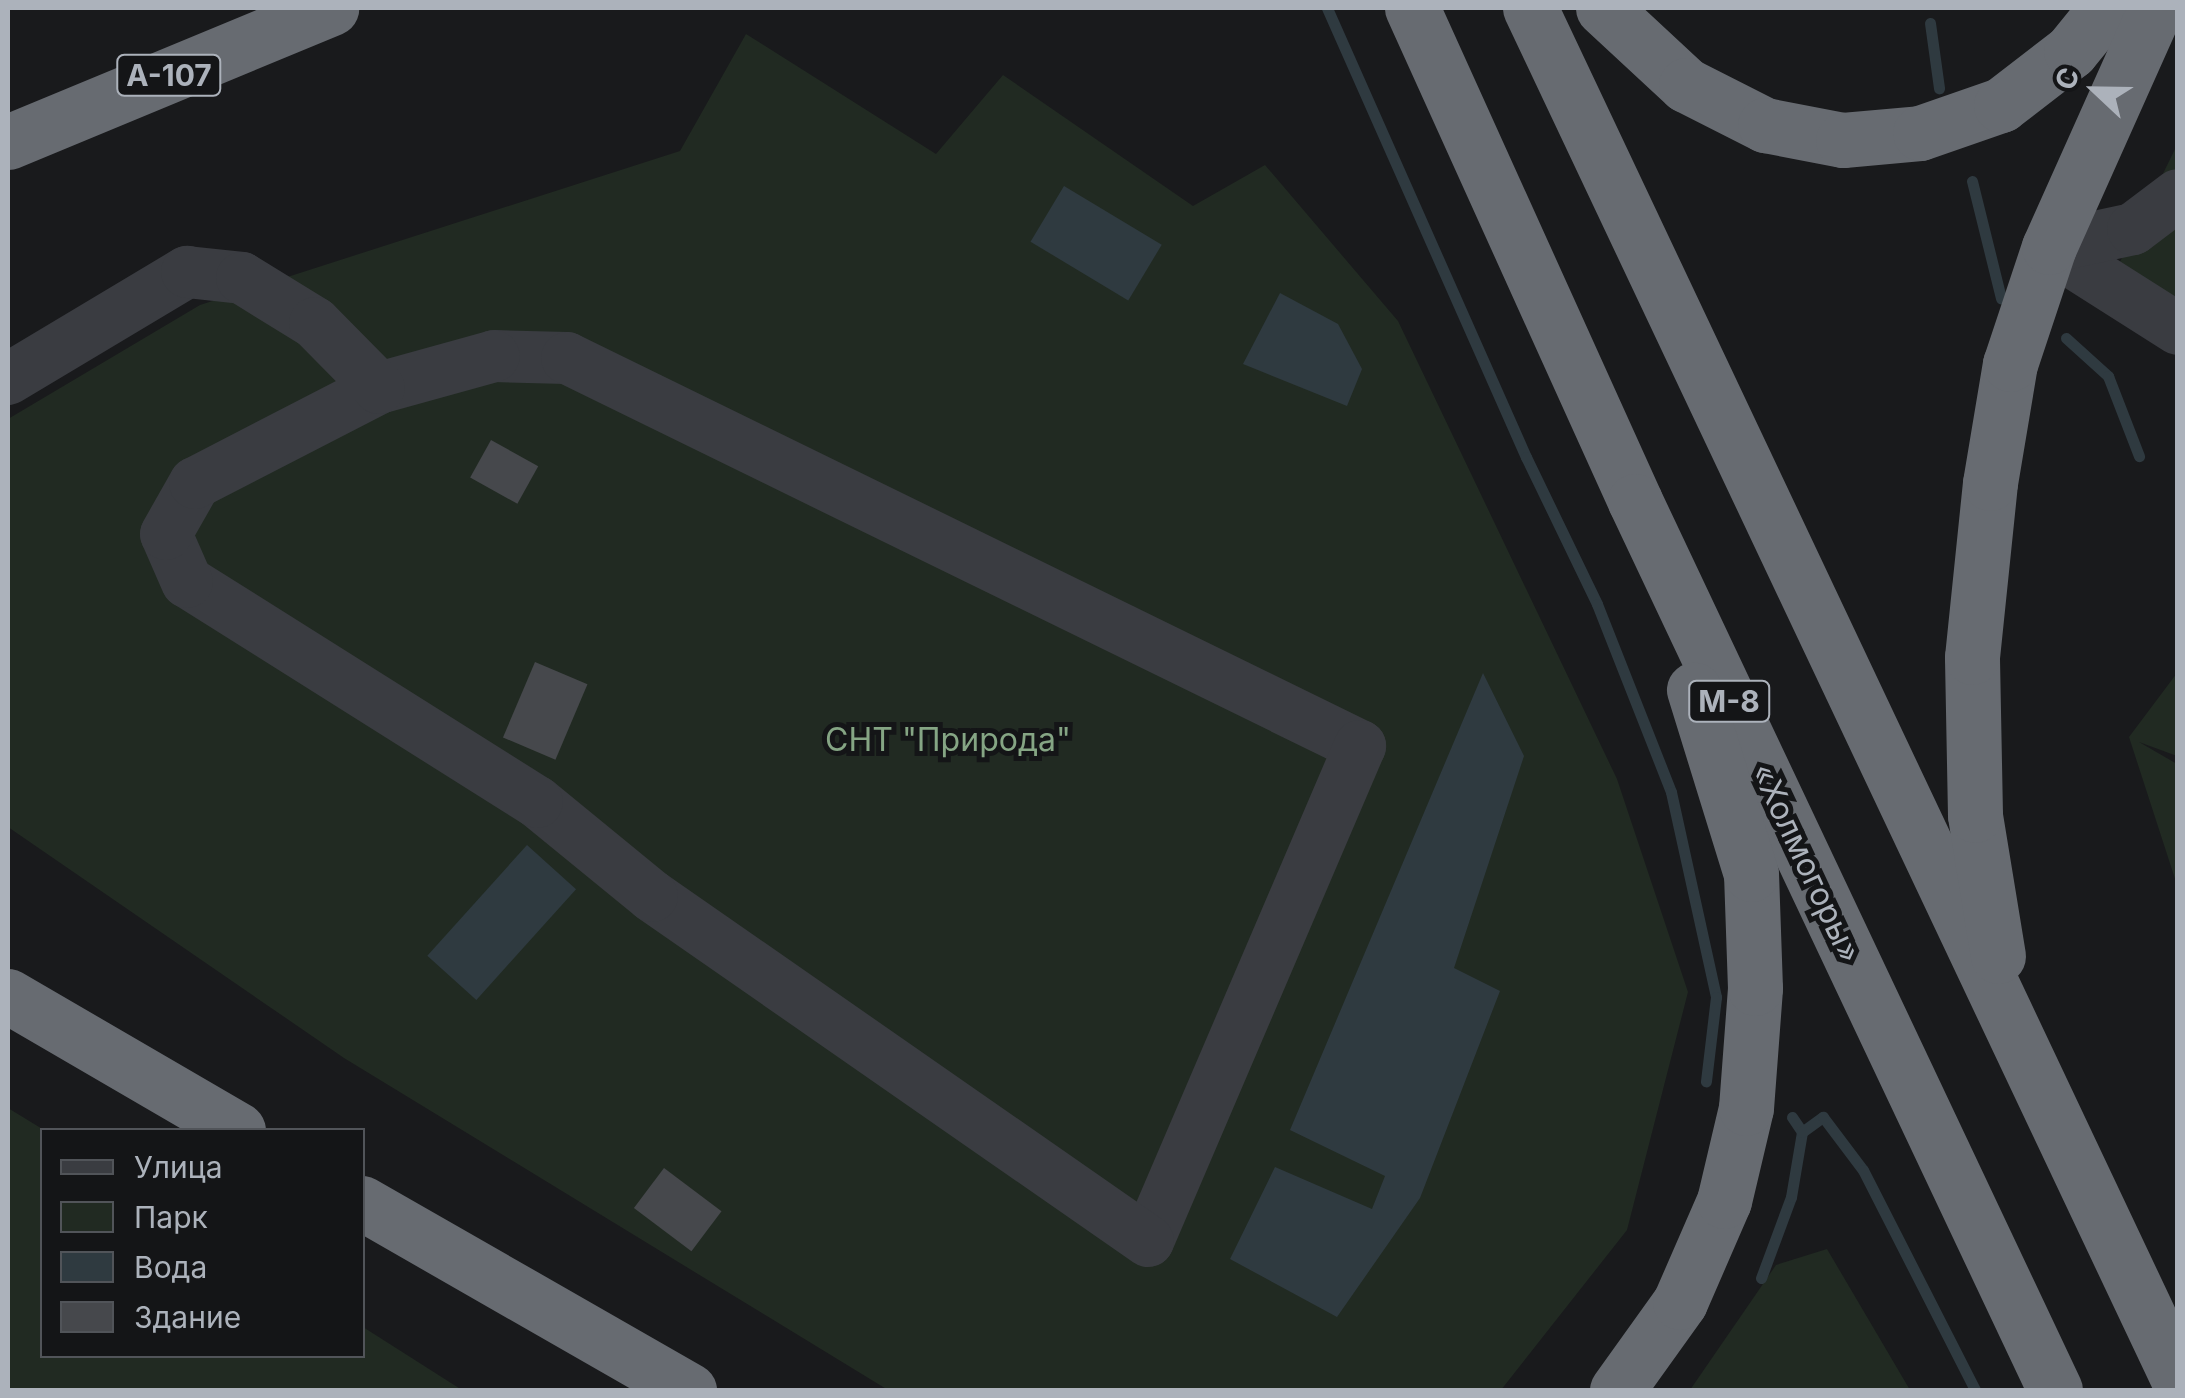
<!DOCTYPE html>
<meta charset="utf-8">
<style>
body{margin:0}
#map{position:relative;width:2185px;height:1398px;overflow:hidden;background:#191a1c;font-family:Inter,sans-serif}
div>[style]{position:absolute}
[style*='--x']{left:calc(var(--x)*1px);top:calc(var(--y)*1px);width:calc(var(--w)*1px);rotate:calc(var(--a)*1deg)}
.green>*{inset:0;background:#212a22}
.water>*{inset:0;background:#2f3a40;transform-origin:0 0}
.stream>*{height:11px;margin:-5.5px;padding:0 5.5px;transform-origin:5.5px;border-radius:5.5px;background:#2f3a40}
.building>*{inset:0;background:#46484c;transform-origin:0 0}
.minor>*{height:52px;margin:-26px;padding:0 26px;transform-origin:26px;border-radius:26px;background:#3a3c41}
.highway>*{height:55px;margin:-27.5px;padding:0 27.5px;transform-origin:27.5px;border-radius:27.5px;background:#676b71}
span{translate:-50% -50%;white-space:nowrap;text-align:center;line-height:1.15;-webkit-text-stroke:10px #141517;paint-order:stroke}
.shield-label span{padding:2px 8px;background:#141517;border:2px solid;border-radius:8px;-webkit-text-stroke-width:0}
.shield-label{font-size:30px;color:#acb2bb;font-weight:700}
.park-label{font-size:32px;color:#85a584}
.street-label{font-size:32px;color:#acb2bb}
.frame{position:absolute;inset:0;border:10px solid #acb2bb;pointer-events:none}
.legend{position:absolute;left:40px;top:1128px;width:325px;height:230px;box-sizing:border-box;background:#141517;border:2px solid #515459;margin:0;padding:12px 18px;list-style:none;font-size:30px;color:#acb2bb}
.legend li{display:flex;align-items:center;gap:20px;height:50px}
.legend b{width:50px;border:2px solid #515459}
.north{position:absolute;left:2045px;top:40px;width:100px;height:100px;-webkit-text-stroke:8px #141517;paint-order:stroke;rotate:292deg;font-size:28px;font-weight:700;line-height:40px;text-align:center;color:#acb2bb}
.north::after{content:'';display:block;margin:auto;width:35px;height:45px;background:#acb2bb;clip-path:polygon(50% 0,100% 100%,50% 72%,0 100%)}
</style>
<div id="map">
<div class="green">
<div style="clip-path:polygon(746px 34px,936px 154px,1003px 75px,1193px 206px,1265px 165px,1398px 321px,1617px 779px,1688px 992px,1627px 1230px,1501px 1390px,888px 1390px,344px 1058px,8px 827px,8px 419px,200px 305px,680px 151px)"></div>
<div style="clip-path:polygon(2177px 145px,2177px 317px,2115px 272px)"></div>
<div style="clip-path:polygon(2177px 673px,2177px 756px,2139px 742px,2177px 764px,2177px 885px,2129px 737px)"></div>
<div style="clip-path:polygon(8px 1108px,44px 1130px,42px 1356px,362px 1356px,363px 1327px,462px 1390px,8px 1390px)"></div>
<div style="clip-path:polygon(1827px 1249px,1910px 1390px,1690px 1390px,1776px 1265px)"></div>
</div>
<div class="water">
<div style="left:1064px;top:186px;width:114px;height:65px;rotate:31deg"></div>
<div style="clip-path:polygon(1280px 293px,1338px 324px,1362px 369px,1347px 406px,1243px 364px)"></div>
<div style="clip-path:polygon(1483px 673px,1524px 756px,1454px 968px,1500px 991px,1420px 1198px,1337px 1317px,1230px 1259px,1275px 1167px,1372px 1209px,1385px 1176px,1290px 1130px)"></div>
<div style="left:527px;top:845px;width:66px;height:149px;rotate:42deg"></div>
</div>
<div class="stream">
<div style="--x:1327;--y:8;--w:491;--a:66.1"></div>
<div style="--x:1526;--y:457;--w:163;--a:64.2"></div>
<div style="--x:1597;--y:604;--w:202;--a:68.5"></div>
<div style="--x:1671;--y:792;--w:210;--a:77.6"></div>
<div style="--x:1716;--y:997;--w:85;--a:96.8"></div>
<div style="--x:1930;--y:23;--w:66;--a:82.1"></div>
<div style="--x:1972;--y:181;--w:121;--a:76.1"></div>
<div style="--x:2066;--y:338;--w:57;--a:42.1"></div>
<div style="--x:2108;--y:376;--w:86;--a:68.8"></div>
<div style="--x:1792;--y:1117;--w:18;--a:56"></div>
<div style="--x:1761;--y:1278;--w:86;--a:-69.7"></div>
<div style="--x:1791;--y:1197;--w:66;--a:-80.4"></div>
<div style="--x:1802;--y:1132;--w:26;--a:-36"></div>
<div style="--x:1823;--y:1117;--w:66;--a:53"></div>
<div style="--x:1863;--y:1170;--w:247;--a:63"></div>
</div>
<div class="building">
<div style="left:491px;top:440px;width:54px;height:43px;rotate:29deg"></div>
<div style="left:535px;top:662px;width:57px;height:82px;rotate:23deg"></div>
<div style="left:664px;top:1168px;width:72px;height:50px;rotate:37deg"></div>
</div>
<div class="minor">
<div style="--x:2049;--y:247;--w:153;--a:32.4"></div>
<div style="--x:2049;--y:247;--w:86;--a:-12.1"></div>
<div style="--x:2133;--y:229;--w:56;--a:-37.1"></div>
<div style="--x:494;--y:356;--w:73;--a:1.6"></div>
<div style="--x:567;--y:358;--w:883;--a:26.07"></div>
<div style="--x:1360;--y:746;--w:538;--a:113.18"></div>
<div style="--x:1148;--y:1241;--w:604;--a:-145.18"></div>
<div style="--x:652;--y:896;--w:149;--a:-140.7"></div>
<div style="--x:537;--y:802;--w:413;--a:-147.8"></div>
<div style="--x:187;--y:582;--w:52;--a:-113.6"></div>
<div style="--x:166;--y:534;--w:59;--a:-60.4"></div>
<div style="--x:195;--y:483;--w:207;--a:-27.3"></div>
<div style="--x:379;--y:388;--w:119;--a:-15.5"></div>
<div style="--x:8;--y:379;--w:209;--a:-30.9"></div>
<div style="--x:187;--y:272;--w:55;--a:6.2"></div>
<div style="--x:242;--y:278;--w:86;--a:31.7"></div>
<div style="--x:315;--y:323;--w:91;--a:45.4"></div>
</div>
<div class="highway">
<div style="--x:1412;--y:8;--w:541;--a:65.66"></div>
<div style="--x:1635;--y:501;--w:983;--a:64.71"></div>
<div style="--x:1530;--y:8;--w:1516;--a:64.7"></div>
<div style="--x:1603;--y:8;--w:113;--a:42.9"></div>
<div style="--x:1686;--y:85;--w:89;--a:26.9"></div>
<div style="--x:1765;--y:125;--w:79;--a:10.9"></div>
<div style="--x:1843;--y:140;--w:77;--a:-5.2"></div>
<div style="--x:1920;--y:133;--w:86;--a:-19.1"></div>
<div style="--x:2001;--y:105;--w:88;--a:-37.6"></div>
<div style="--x:2071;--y:51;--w:55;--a:-50.9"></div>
<div style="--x:8;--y:142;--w:350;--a:-22.5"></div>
<div style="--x:1998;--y:956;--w:143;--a:-99.3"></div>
<div style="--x:1975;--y:815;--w:158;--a:-91.1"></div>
<div style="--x:1972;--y:657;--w:175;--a:-84.1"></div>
<div style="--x:1990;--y:483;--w:121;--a:-80.5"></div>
<div style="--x:2010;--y:364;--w:123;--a:-71.6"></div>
<div style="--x:2049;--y:247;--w:262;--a:-65.9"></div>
<div style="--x:8;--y:996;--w:266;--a:30.2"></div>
<div style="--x:362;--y:1203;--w:377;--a:29.8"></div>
<div style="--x:1617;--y:1390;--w:108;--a:-54.4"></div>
<div style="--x:1680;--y:1302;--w:110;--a:-66.5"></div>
<div style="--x:1724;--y:1201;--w:96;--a:-76.7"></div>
<div style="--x:1746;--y:1108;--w:120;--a:-85.7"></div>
<div style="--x:1755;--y:988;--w:114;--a:-92"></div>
<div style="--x:1751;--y:874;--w:193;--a:-107.2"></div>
</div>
<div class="shield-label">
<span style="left:169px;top:75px">А-107</span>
<span style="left:1729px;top:701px">М-8</span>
</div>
<div class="park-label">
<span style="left:948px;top:740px">СНТ "Природа"</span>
</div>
<div class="street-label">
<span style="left:1806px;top:863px;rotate:65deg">«Холмогоры»</span>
</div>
<div class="frame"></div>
<ul class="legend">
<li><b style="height:12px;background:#3a3c41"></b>Улица</li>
<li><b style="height:28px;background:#212a22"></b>Парк</li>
<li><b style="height:28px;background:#2f3a40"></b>Вода</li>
<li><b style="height:28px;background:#46484c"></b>Здание</li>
</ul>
<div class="north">С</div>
</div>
